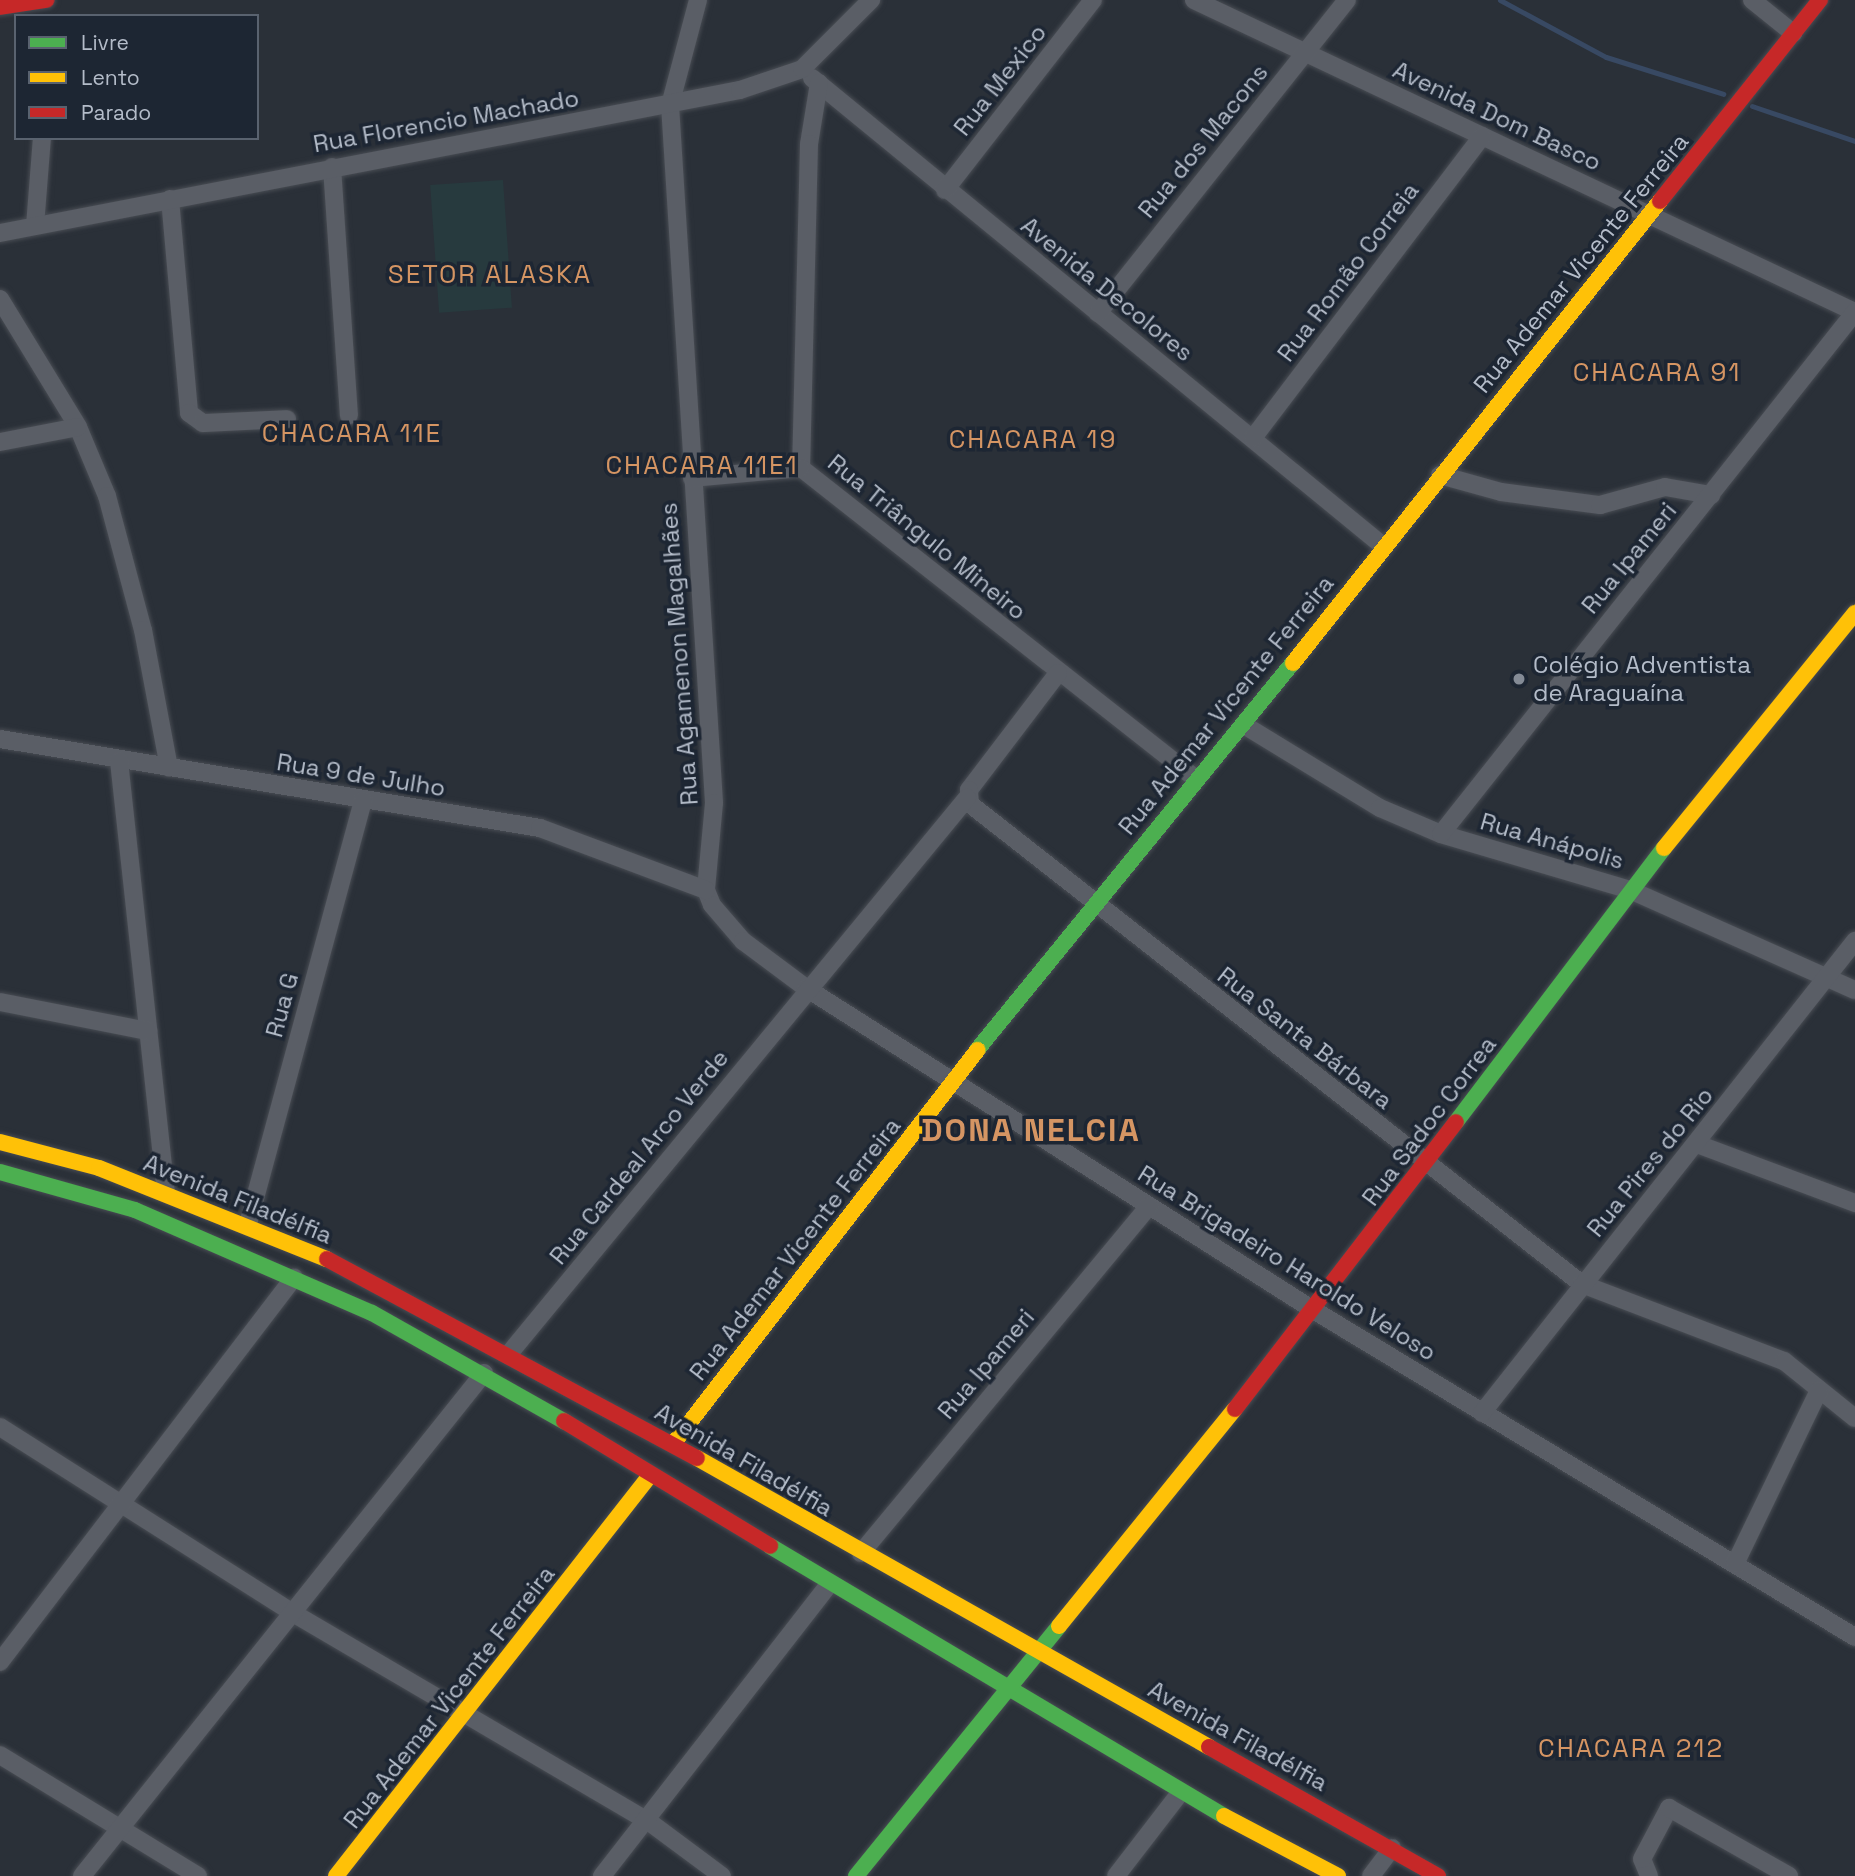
<!DOCTYPE html>
<meta charset="utf-8">
<style>
body{margin:0}
#map{position:relative;width:1855px;height:1876px;overflow:hidden;background:#2a3038;font-family:"Space Grotesk",sans-serif}
div>[style]{position:absolute}
[style*='--x']{left:calc(var(--x)*1px);top:calc(var(--y)*1px);width:calc(var(--w)*1px);rotate:calc(var(--a)*1deg)}
.green>*{inset:0;background:#273a3e;transform-origin:0 0}
.stream>*{height:5px;margin:-2.5px;padding:0 2.5px;transform-origin:2.5px;border-radius:2.5px;background:#384963}
.roads{filter:drop-shadow(0 0 2px #484c53) drop-shadow(0 0 2px #484c53)}
.street>*{height:18px;margin:-9px;padding:0 9px;transform-origin:9px;border-radius:9px;background:#5a5e66}
.fast>*{height:16px;margin:-8px;padding:0 8px;transform-origin:8px;border-radius:8px;background:#4caf50}
.slow>*{height:16px;margin:-8px;padding:0 8px;transform-origin:8px;border-radius:8px;background:#ffc107}
.jam>*{height:16px;margin:-8px;padding:0 8px;transform-origin:8px;border-radius:8px;background:#c62828}
.dots>*{width:19px;height:19px;translate:-50% -50%;box-sizing:border-box;border:4px solid #1d2633;border-radius:50%}
span{translate:-50% -50%;white-space:nowrap;text-align:center;line-height:1.15;-webkit-text-stroke:7px #1d2633;paint-order:stroke}
.street-label{font-size:24px;color:#b4bcc9}
.poi-label{font-size:24px;color:#b4bcc9}
.left{translate:0 -50%;text-align:left}
.neighbourhood-label{font-size:26px;color:#d59563;letter-spacing:2px}
.district-label{font-size:32px;color:#d59563;font-weight:700;letter-spacing:2px}
.legend{position:absolute;left:14px;top:14px;width:245px;height:126px;box-sizing:border-box;background:#1d2633;border:2px solid #59626f;margin:0;padding:9px 12px;list-style:none;font-size:21px;color:#b4bcc9}
.legend li{display:flex;align-items:center;gap:14px;height:35px}
.legend b{width:35px;border:2px solid #59626f}
</style>
<div id="map">
<div class="green">
<div style="left:503px;top:180px;width:128px;height:73px;rotate:86deg"></div>
</div>
<div class="stream">
<div style="--x:1500;--y:0;--w:120;--a:28.3"></div>
<div style="--x:1606;--y:57;--w:123;--a:17.5"></div>
<div style="--x:1752;--y:106;--w:109;--a:18.8"></div>
</div>
<div class="roads">
<div class="street">
<div style="--x:698;--y:0;--w:109;--a:104.9"></div>
<div style="--x:670;--y:105;--w:699;--a:86.39"></div>
<div style="--x:714;--y:803;--w:87;--a:95.3"></div>
<div style="--x:706;--y:890;--w:16;--a:68"></div>
<div style="--x:712;--y:905;--w:48;--a:49.3"></div>
<div style="--x:743;--y:941;--w:79;--a:36.7"></div>
<div style="--x:806;--y:988;--w:603;--a:32.4"></div>
<div style="--x:1315;--y:1311;--w:631;--a:31.12"></div>
<div style="--x:1194;--y:0;--w:731;--a:25.27"></div>
<div style="--x:1752;--y:0;--w:53;--a:38.8"></div>
<div style="--x:812;--y:78;--w:738;--a:39.34"></div>
<div style="--x:819;--y:83;--w:62;--a:99.3"></div>
<div style="--x:809;--y:144;--w:324;--a:91.4"></div>
<div style="--x:801;--y:468;--w:501;--a:38.2"></div>
<div style="--x:332;--y:167;--w:249;--a:86.1"></div>
<div style="--x:945;--y:190;--w:241;--a:-52.1"></div>
<div style="--x:170;--y:199;--w:215;--a:84.9"></div>
<div style="--x:189;--y:413;--w:17;--a:36"></div>
<div style="--x:203;--y:423;--w:84;--a:-2.7"></div>
<div style="--x:35;--y:226;--w:88;--a:-85.5"></div>
<div style="--x:0;--y:233;--w:754;--a:-10.94"></div>
<div style="--x:740;--y:90;--w:65;--a:-18.7"></div>
<div style="--x:802;--y:69;--w:98;--a:-45"></div>
<div style="--x:0;--y:299;--w:150;--a:58.6"></div>
<div style="--x:78;--y:427;--w:75;--a:67.2"></div>
<div style="--x:107;--y:496;--w:139;--a:75"></div>
<div style="--x:143;--y:630;--w:140;--a:79.3"></div>
<div style="--x:1098;--y:313;--w:400;--a:-51.5"></div>
<div style="--x:1253;--y:438;--w:379;--a:-52.8"></div>
<div style="--x:0;--y:442;--w:79;--a:-10.9"></div>
<div style="--x:1440;--y:475;--w:63;--a:15.6"></div>
<div style="--x:1501;--y:492;--w:100;--a:7.5"></div>
<div style="--x:1600;--y:505;--w:67;--a:-15.5"></div>
<div style="--x:1665;--y:487;--w:47;--a:9.9"></div>
<div style="--x:692;--y:478;--w:109;--a:-5.2"></div>
<div style="--x:1058;--y:673;--w:147;--a:127.3"></div>
<div style="--x:969;--y:790;--w:14;--a:86"></div>
<div style="--x:970;--y:804;--w:778;--a:38.11"></div>
<div style="--x:1582;--y:1284;--w:216;--a:20.9"></div>
<div style="--x:1784;--y:1361;--w:91;--a:38.8"></div>
<div style="--x:1244;--y:725;--w:159;--a:31.4"></div>
<div style="--x:1380;--y:808;--w:66;--a:23.1"></div>
<div style="--x:1441;--y:834;--w:197;--a:16.5"></div>
<div style="--x:1630;--y:890;--w:246;--a:24"></div>
<div style="--x:0;--y:739;--w:547;--a:9.36"></div>
<div style="--x:540;--y:828;--w:177;--a:20.5"></div>
<div style="--x:119;--y:761;--w:434;--a:83.8"></div>
<div style="--x:1441;--y:834;--w:666;--a:-51.58"></div>
<div style="--x:0;--y:1002;--w:151;--a:11.1"></div>
<div style="--x:1697;--y:1144;--w:169;--a:20.5"></div>
<div style="--x:248;--y:1224;--w:439;--a:-74.8"></div>
<div style="--x:508;--y:1355;--w:722;--a:-50.51"></div>
<div style="--x:1482;--y:1413;--w:602;--a:-51.68"></div>
<div style="--x:0;--y:1427;--w:347;--a:32.4"></div>
<div style="--x:293;--y:1613;--w:411;--a:30.4"></div>
<div style="--x:648;--y:1821;--w:92;--a:36.6"></div>
<div style="--x:861;--y:1553;--w:451;--a:-50.3"></div>
<div style="--x:1735;--y:1564;--w:193;--a:-64.2"></div>
<div style="--x:0;--y:1662;--w:484;--a:-52.6"></div>
<div style="--x:0;--y:1755;--w:232;--a:31.4"></div>
<div style="--x:82;--y:1876;--w:644;--a:-51.37"></div>
<div style="--x:602;--y:1876;--w:368;--a:-52.1"></div>
<div style="--x:1116;--y:1876;--w:105;--a:-52.4"></div>
<div style="--x:1371;--y:1876;--w:35;--a:-53"></div>
<div style="--x:1649;--y:1876;--w:18;--a:-112"></div>
<div style="--x:1642;--y:1859;--w:58;--a:-62.1"></div>
<div style="--x:1669;--y:1808;--w:138;--a:29.5"></div>
</div>
<div class="fast">
<div style="--x:977;--y:1050;--w:500;--a:-50.8"></div>
<div style="--x:1456;--y:1122;--w:344;--a:-52.8"></div>
<div style="--x:0;--y:1172;--w:140;--a:15.7"></div>
<div style="--x:135;--y:1210;--w:258;--a:23.5"></div>
<div style="--x:372;--y:1313;--w:220;--a:29.4"></div>
<div style="--x:770;--y:1546;--w:528;--a:30.74"></div>
<div style="--x:856;--y:1876;--w:322;--a:-50.9"></div>
</div>
<div class="slow">
<div style="--x:1293;--y:663;--w:590;--a:-51.54"></div>
<div style="--x:1664;--y:848;--w:303;--a:-50.9"></div>
<div style="--x:0;--y:1142;--w:102;--a:14.7"></div>
<div style="--x:99;--y:1168;--w:245;--a:21.8"></div>
<div style="--x:673;--y:1444;--w:498;--a:-52.3"></div>
<div style="--x:697;--y:1458;--w:588;--a:29.44"></div>
<div style="--x:1059;--y:1626;--w:279;--a:-51"></div>
<div style="--x:1224;--y:1816;--w:129;--a:27.8"></div>
<div style="--x:336;--y:1876;--w:506;--a:-51.91"></div>
</div>
<div class="jam">
<div style="--x:0;--y:7;--w:47;--a:-8.7"></div>
<div style="--x:1660;--y:201;--w:257;--a:-51.5"></div>
<div style="--x:327;--y:1259;--w:420;--a:28.3"></div>
<div style="--x:1235;--y:1409;--w:362;--a:-52.4"></div>
<div style="--x:564;--y:1421;--w:241;--a:31.2"></div>
<div style="--x:1209;--y:1747;--w:263;--a:29.4"></div>
</div>
</div>
<div class="dots">
<div style="left:1519px;top:679px;background:#848b96"></div>
</div>
<div class="street-label">
<span style="left:1000px;top:80px;rotate:-52deg">Rua Mexico</span>
<span style="left:1497px;top:116px;rotate:25deg">Avenida Dom Basco</span>
<span style="left:446px;top:121px;rotate:-10deg">Rua Florencio Machado</span>
<span style="left:1203px;top:141px;rotate:-51deg">Rua dos Macons</span>
<span style="left:1581px;top:263px;rotate:-51deg">Rua Ademar Vicente Ferreira</span>
<span style="left:1348px;top:272px;rotate:-53deg">Rua Romão Correia</span>
<span style="left:1107px;top:289px;rotate:39deg">Avenida Decolores</span>
<span style="left:927px;top:537px;rotate:39deg">Rua Triângulo Mineiro</span>
<span style="left:1629px;top:558px;rotate:-51deg">Rua Ipameri</span>
<span style="left:679px;top:654px;rotate:-94deg">Rua Agamenon Magalhães</span>
<span style="left:1226px;top:705px;rotate:-51deg">Rua Ademar Vicente Ferreira</span>
<span style="left:361px;top:775px;rotate:9deg">Rua 9 de Julho</span>
<span style="left:1552px;top:841px;rotate:16deg">Rua Anápolis</span>
<span style="left:282px;top:1005px;rotate:-75deg">Rua G</span>
<span style="left:1305px;top:1038px;rotate:38deg">Rua Santa Bárbara</span>
<span style="left:1429px;top:1121px;rotate:-53deg">Rua Sadoc Correa</span>
<span style="left:639px;top:1157px;rotate:-51deg">Rua Cardeal Arco Verde</span>
<span style="left:1650px;top:1162px;rotate:-51deg">Rua Pires do Rio</span>
<span style="left:238px;top:1199px;rotate:22deg">Avenida Filadélfia</span>
<span style="left:795px;top:1249px;rotate:-52deg">Rua Ademar Vicente Ferreira</span>
<span style="left:1287px;top:1263px;rotate:32deg">Rua Brigadeiro Haroldo Veloso</span>
<span style="left:986px;top:1364px;rotate:-50deg">Rua Ipameri</span>
<span style="left:744px;top:1460px;rotate:30deg">Avenida Filadélfia</span>
<span style="left:449px;top:1697px;rotate:-52deg">Rua Ademar Vicente Ferreira</span>
<span style="left:1238px;top:1736px;rotate:29deg">Avenida Filadélfia</span>
</div>
<div class="poi-label">
<span class="left" style="left:1533px;top:679px">Colégio Adventista<br>de Araguaína</span>
</div>
<div class="neighbourhood-label">
<span style="left:490px;top:275px">SETOR ALASKA</span>
<span style="left:1657px;top:373px">CHACARA 91</span>
<span style="left:352px;top:434px">CHACARA 11E</span>
<span style="left:1033px;top:440px">CHACARA 19</span>
<span style="left:702px;top:466px">CHACARA 11E1</span>
<span style="left:1631px;top:1749px">CHACARA 212</span>
</div>
<div class="district-label">
<span style="left:1031px;top:1130px">DONA NELCIA</span>
</div>
<ul class="legend">
<li><b style="height:9px;background:#4caf50"></b>Livre</li>
<li><b style="height:9px;background:#ffc107"></b>Lento</li>
<li><b style="height:9px;background:#c62828"></b>Parado</li>
</ul>
</div>
